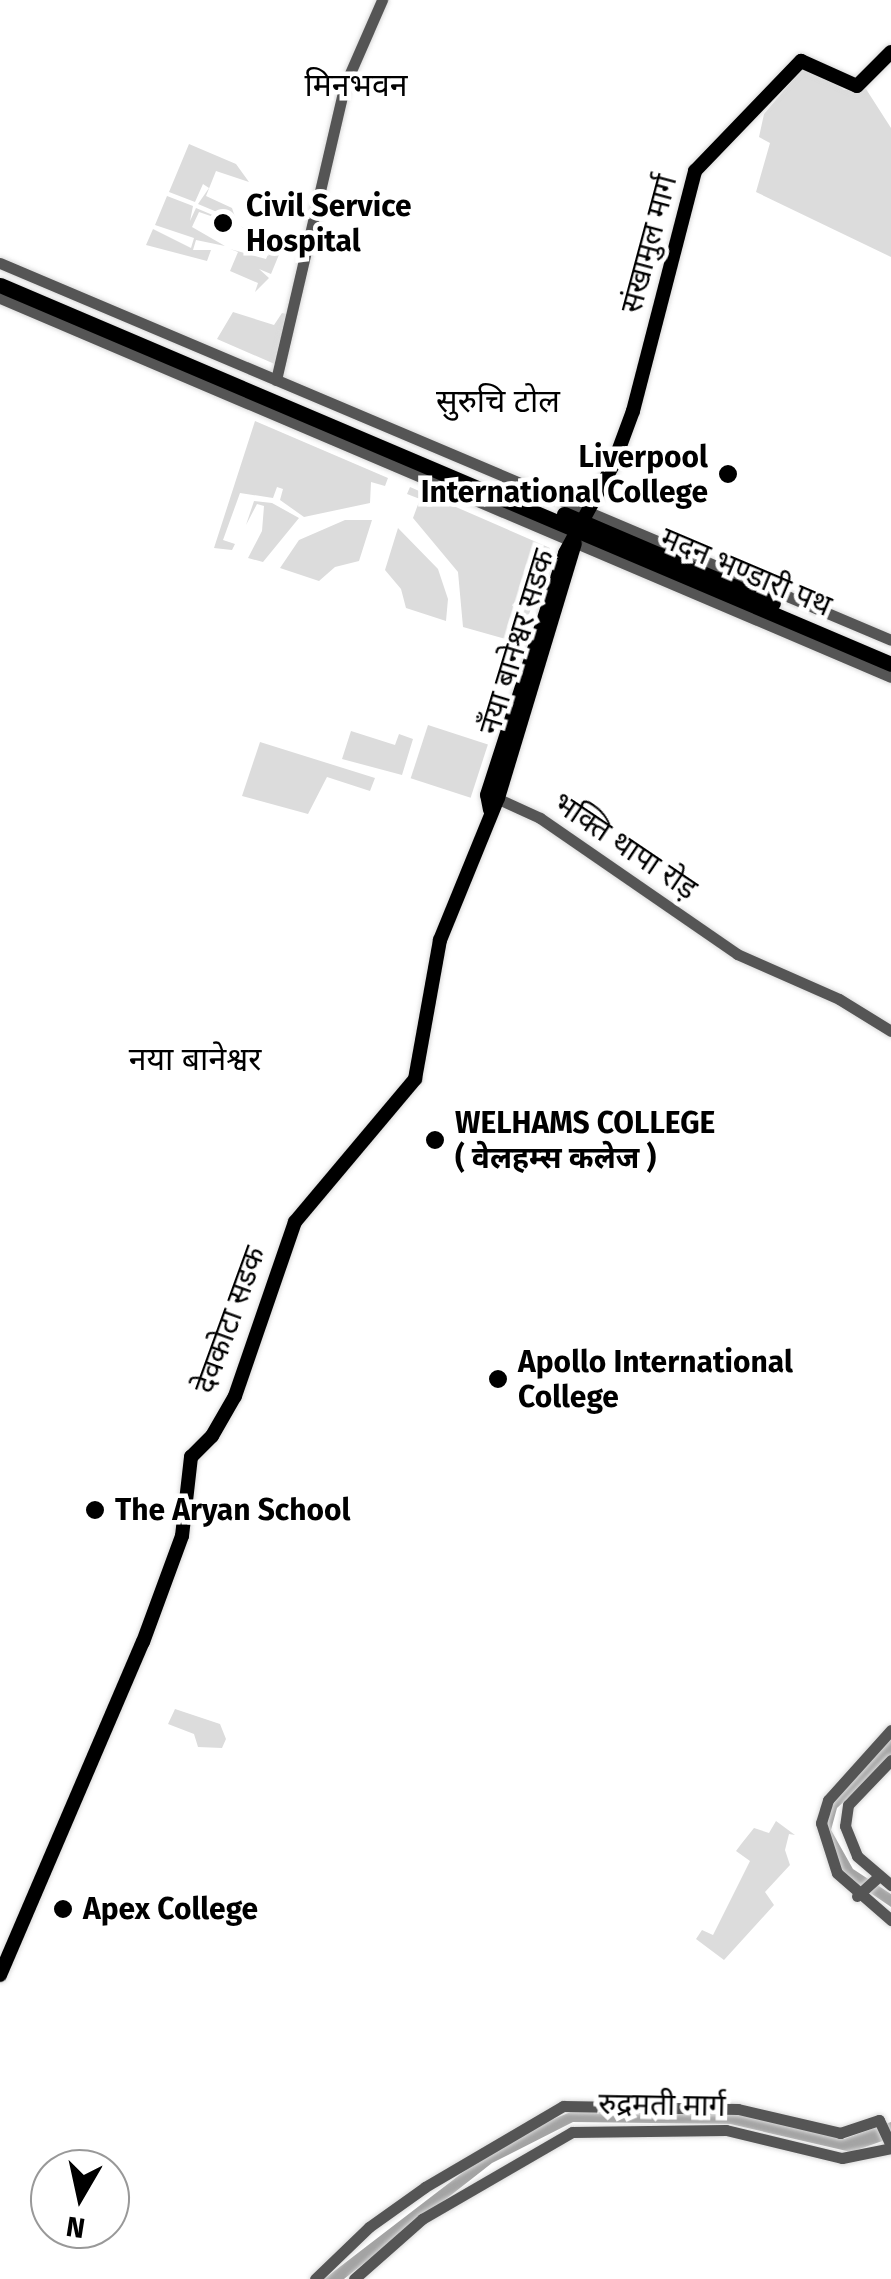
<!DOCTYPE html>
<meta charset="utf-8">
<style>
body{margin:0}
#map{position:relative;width:891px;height:2279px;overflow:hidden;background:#fff;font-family:"Fira Sans","Noto Sans Devanagari",sans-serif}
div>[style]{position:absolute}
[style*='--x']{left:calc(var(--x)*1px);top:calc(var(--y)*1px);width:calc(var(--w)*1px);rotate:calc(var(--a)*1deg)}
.green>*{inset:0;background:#dcdcdc;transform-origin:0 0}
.water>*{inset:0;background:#a3a3a3}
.roads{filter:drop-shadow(0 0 2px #dbdbdb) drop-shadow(0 0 2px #dbdbdb)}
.minor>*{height:11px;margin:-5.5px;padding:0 5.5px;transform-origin:5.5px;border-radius:5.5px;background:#555}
.major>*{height:14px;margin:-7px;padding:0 7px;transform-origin:7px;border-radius:7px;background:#000}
.highway>*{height:15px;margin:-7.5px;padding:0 7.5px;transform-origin:7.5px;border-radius:7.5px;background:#000}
.dots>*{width:28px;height:28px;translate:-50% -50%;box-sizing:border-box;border:5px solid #fff;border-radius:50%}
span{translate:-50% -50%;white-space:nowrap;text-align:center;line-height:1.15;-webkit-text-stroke:9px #fff;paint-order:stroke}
.poi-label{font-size:30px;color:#000;font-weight:700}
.left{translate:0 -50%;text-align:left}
.right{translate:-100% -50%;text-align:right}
.street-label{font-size:30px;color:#000}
.neighbourhood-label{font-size:32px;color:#000}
.north{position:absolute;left:30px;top:2149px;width:100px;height:100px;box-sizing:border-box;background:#fff;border:2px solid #999;border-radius:50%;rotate:189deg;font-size:28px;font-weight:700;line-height:40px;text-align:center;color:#000}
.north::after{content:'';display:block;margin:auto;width:35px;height:45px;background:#000;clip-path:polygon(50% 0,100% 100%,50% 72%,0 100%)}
</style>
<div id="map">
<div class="green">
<div style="clip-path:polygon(818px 68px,844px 90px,866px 89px,891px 128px,891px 257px,756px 192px,770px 143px,759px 137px,764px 114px,802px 69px)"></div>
<div style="clip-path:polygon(189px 144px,236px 164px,249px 182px,216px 171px,206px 196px,232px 208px,236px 220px,198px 204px,209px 188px,203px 184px,195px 202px,169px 192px)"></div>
<div style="clip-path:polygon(167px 196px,193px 206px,190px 221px,196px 208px,234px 224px,199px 212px,192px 227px,225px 246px,196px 240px,193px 250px,211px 250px,207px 261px,146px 245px,153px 229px,191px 248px,194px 238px,155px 225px)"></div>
<div style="clip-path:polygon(240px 226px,283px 245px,271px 274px,259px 269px,269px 278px,255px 292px,258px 283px,230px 271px,238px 252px,230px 249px,266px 259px,273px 243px)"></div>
<div style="clip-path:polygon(233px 312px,274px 325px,282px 313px,291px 315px,277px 365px,217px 339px)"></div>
<div style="clip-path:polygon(255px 421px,388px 478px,385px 486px,371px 482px,370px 503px,304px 517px,280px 500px,283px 489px,277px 487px,273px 498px,240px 493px,223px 540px,235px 544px,232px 550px,214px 548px)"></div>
<div style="clip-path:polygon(410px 487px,550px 548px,520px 643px,463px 627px,458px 572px,413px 518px,420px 499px,407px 494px)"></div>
<div style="clip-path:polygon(254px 501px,272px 503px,299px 518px,263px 562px,248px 558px,262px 531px,264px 506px,257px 504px,246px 525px)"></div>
<div style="clip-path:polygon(345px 520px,372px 520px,359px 561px,335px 567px,319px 581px,280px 568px,299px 540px)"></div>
<div style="clip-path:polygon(398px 528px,438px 569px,448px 599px,446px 621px,406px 608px,401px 589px,385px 570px)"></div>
<div style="left:428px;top:725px;width:63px;height:56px;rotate:18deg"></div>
<div style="clip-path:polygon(351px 731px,395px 745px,399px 734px,413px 739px,402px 775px,342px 759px)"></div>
<div style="clip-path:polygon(260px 742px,375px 778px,370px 791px,327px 777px,308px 814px,242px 796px)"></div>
<div style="clip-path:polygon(175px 1709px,220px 1724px,226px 1739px,222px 1748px,198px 1747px,194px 1734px,168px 1724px)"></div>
<div style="clip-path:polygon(776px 1821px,795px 1835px,789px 1834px,785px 1850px,790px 1865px,765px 1892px,774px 1905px,724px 1960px,696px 1939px,702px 1930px,713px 1935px,750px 1861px,736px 1851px,742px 1843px,754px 1828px,769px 1833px)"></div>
</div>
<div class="water">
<div style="clip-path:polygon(891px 1738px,891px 1758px,837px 1808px,831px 1830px,853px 1869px,891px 1894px,891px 1907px,847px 1877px,828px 1851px,826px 1812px)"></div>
<div style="clip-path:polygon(578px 2109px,724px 2110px,844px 2139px,891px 2122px,891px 2138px,851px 2152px,730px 2124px,573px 2122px,492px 2163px,344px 2279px,324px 2279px,509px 2137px)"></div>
</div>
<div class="roads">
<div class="minor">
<div style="--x:0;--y:263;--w:967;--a:22.93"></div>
<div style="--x:0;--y:298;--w:968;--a:23.04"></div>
<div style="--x:276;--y:380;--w:301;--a:-76.9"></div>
<div style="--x:344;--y:87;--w:95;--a:-66.4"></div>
<div style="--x:492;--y:796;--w:53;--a:24.6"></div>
<div style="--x:540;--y:818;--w:239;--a:34.6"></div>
<div style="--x:737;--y:954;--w:111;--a:23.8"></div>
<div style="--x:839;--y:999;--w:61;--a:31.6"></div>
<div style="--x:891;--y:1730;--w:94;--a:132"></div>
<div style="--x:828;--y:1800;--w:24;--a:107"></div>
<div style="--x:821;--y:1823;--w:52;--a:72.3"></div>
<div style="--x:837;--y:1873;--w:72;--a:41"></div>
<div style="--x:891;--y:1760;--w:62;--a:133.7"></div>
<div style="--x:848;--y:1805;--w:21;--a:98"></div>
<div style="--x:845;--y:1826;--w:32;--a:68"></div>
<div style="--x:857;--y:1856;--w:45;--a:40.5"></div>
<div style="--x:857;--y:1896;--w:30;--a:-42"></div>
<div style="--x:315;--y:2279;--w:75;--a:-43.9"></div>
<div style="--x:369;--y:2227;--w:69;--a:-35.5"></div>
<div style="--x:425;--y:2187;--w:160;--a:-30.4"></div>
<div style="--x:563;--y:2106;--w:175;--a:1"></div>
<div style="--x:738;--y:2109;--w:105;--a:13.2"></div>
<div style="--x:840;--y:2133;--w:41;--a:-18.4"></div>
<div style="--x:879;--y:2120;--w:29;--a:65"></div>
<div style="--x:354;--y:2279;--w:91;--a:-41.4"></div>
<div style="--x:422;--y:2219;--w:173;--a:-30.1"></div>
<div style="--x:572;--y:2132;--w:154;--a:-0.7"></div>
<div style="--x:726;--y:2130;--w:119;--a:13.6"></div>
<div style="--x:842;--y:2158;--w:50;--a:-11.5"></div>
</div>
<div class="major">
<div style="--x:490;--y:810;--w:15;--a:-101"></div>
<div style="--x:487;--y:795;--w:254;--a:-72.1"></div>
<div style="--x:565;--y:553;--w:100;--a:-61.4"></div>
<div style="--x:613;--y:465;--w:58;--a:-69.7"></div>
<div style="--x:633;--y:411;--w:248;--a:-75.5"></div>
<div style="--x:695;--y:171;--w:153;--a:-46.1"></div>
<div style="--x:801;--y:61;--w:61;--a:24.1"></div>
<div style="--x:857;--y:86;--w:48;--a:-45"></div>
<div style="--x:0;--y:1975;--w:362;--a:-66.8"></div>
<div style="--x:143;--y:1642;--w:113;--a:-69.8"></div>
<div style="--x:182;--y:1536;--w:80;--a:-83.5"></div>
<div style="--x:191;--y:1457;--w:30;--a:-45"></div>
<div style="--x:212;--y:1436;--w:46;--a:-60.1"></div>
<div style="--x:235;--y:1396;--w:184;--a:-71"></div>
<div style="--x:295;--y:1222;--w:187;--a:-50"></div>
<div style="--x:415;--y:1079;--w:141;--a:-79.8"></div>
<div style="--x:440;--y:940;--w:153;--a:-67.8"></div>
<div style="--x:498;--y:798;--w:266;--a:-73.2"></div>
</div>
<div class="highway">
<div style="--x:0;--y:285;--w:968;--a:23.04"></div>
<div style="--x:564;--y:514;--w:227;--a:23.1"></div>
</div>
</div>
<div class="dots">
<div style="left:223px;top:223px;background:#000"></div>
<div style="left:728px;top:474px;background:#000"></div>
<div style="left:435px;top:1140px;background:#000"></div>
<div style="left:498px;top:1379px;background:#000"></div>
<div style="left:95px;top:1510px;background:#000"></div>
<div style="left:63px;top:1909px;background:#000"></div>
</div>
<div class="poi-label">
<span class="left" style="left:246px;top:223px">Civil Service<br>Hospital</span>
<span class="right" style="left:708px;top:474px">Liverpool<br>International College</span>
<span class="left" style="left:455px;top:1140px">WELHAMS COLLEGE<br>( वेलहम्स कलेज )</span>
<span class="left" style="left:518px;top:1379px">Apollo International<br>College</span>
<span class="left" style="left:115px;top:1510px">The Aryan School</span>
<span class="left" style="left:83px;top:1909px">Apex College</span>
</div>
<div class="street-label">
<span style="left:649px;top:244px;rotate:-75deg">संखामुल मार्ग</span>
<span style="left:746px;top:572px;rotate:23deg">मदन भण्डारी पथ</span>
<span style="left:517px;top:642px;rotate:-73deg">नँया बानेश्वर सडक</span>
<span style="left:625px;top:846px;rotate:34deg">भक्ति थापा रोड़</span>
<span style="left:230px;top:1320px;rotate:-70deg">देवकोटा सडक</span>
<span style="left:662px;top:2105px;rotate:1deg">रुद्रमती मार्ग</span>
</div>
<div class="neighbourhood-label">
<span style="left:356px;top:85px">मिनभवन</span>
<span style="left:498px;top:401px">सुरुचि टोल</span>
<span style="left:195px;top:1059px">नया बानेश्वर</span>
</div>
<div class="north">N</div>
</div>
